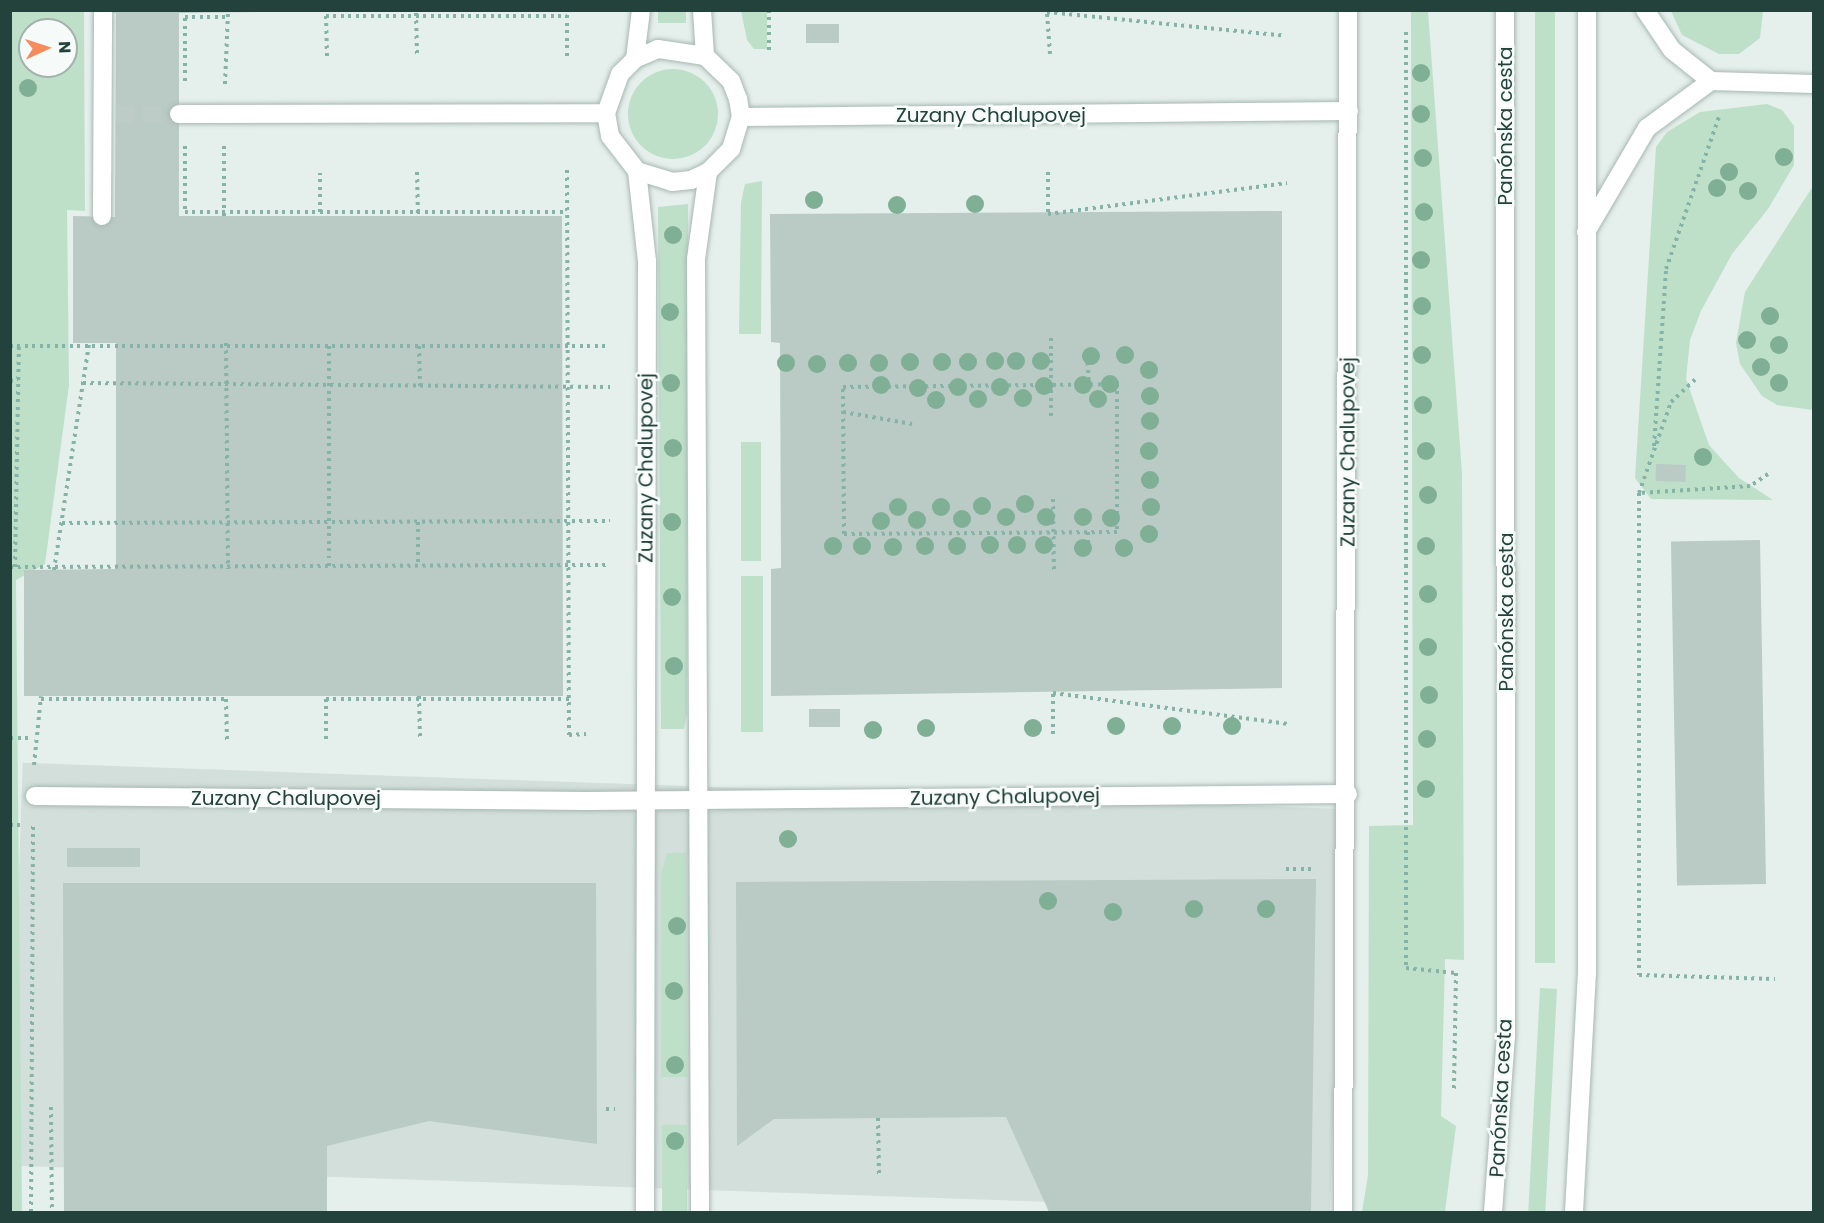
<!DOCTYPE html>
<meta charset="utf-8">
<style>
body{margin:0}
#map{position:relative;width:1824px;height:1223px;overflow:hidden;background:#e5efeb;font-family:Poppins,sans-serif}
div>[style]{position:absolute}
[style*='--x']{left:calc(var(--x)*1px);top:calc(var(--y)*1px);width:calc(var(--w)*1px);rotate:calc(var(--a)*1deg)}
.built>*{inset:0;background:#d3dfda;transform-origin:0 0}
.green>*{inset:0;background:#bee0c9;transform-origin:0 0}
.round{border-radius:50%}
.building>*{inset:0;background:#bacac4;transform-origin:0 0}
.street-tunnel>*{height:18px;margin-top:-9px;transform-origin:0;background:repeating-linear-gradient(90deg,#beccc8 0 18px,transparent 0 27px)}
.path>*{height:4px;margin-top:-2px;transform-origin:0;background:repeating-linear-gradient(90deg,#85b3a7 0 3px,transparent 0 7.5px)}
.roads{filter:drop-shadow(0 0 2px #a7b8b3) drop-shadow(0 0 2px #a7b8b3)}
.street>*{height:18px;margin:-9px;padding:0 9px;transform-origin:9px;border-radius:9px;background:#fff}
.secondary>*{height:18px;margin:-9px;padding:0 9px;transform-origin:9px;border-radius:9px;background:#fff}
.trees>*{width:18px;height:18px;margin:-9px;border-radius:50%;background:#7faf95}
span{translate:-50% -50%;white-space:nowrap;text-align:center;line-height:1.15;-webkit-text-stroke:5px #f6fbf9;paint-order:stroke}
.street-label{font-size:20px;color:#23423b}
.frame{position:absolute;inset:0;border:12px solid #23423b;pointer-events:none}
.north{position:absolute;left:18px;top:18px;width:60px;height:60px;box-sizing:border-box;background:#f6fbf9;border:2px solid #a2b1ad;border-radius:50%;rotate:87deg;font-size:16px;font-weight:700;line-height:24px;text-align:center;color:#23423b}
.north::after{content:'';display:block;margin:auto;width:21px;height:27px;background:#f68b5c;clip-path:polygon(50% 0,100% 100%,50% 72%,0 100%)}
</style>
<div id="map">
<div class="built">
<div style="left:1344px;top:809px;width:403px;height:1322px;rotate:92deg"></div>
</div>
<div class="green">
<div style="clip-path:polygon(evenodd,10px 11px,84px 11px,85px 211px,67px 210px,69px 385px,45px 564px,16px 580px,22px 1212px,10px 1212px,10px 11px,30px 30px,66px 30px,66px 66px,30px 66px,30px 30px)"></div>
<div style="left:658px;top:11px;width:28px;height:12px"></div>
<div style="clip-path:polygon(741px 11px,767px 11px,767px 49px,754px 49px,747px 40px)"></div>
<div style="clip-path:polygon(1411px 11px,1428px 11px,1462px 473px,1464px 960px,1445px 959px,1441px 1116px,1456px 1126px,1445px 1212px,1362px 1212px,1368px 1175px,1369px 826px,1413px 825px)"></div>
<div style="left:1535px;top:11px;width:20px;height:952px"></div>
<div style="clip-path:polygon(1671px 11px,1763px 11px,1760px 38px,1739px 54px,1719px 54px,1682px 35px)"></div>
<div class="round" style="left:628px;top:69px;width:90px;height:90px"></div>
<div style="clip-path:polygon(1767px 104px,1782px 110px,1794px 126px,1794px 165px,1768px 209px,1732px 254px,1701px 311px,1690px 340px,1686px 379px,1709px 445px,1739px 478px,1773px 500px,1651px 499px,1635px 478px,1656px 147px,1667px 132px,1700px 112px)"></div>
<div style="clip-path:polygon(762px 181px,761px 334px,739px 334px,741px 203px,745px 184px)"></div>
<div style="clip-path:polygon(1813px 186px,1813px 410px,1777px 405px,1762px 396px,1740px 364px,1736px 343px,1745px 292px)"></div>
<div style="clip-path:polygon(688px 204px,687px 713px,684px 729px,661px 729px,658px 207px)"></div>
<div style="left:761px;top:442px;width:119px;height:20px;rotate:90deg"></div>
<div style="left:741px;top:576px;width:22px;height:156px"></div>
<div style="clip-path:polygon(667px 853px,686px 853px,687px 1077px,661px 1077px,661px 874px)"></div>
<div style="left:1557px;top:989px;width:223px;height:17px;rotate:93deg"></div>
<div style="left:687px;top:1125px;width:87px;height:25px;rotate:90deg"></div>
</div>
<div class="building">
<div style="clip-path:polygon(85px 10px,394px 10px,179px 13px,179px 216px,562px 216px,563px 696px,24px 696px,24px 570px,116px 569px,116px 343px,73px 343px,73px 216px,115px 217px,116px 13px)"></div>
<div style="left:839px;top:24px;width:19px;height:33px;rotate:90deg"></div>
<div style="clip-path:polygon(1282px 211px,1282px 688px,771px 696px,771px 569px,781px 568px,780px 343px,771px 342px,770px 214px)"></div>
<div style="left:1656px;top:464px;width:30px;height:17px;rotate:2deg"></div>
<div style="left:1760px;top:540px;width:344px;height:89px;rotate:89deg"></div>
<div style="left:809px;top:709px;width:31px;height:18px"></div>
<div style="left:67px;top:848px;width:73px;height:19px"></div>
<div style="clip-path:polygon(1316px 879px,1311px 1212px,1049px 1212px,1006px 1117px,774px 1119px,737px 1146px,736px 882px)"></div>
<div style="clip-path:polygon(63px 883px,596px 883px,597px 1144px,429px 1121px,327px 1146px,327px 1212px,64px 1212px)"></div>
</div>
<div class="street-tunnel">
<div style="--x:116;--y:114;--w:63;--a:0"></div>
</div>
<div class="path">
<div style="--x:769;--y:10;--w:44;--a:90"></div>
<div style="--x:416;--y:13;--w:42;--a:88.6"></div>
<div style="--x:1406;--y:32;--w:936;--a:90"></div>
<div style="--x:1406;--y:968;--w:50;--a:5.7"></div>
<div style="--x:1456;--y:973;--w:116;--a:91"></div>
<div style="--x:1050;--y:54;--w:42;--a:-94.1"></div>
<div style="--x:1047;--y:12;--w:240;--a:5.7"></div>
<div style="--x:327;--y:56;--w:40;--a:-91.4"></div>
<div style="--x:326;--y:16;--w:241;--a:0"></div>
<div style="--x:567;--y:56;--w:46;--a:-90"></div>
<div style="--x:185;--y:81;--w:64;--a:-90"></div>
<div style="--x:185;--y:17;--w:43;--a:0"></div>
<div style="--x:225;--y:84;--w:71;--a:-87.6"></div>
<div style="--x:185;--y:146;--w:66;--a:90"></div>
<div style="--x:185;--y:212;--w:382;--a:0"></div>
<div style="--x:567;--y:170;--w:565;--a:89.8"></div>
<div style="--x:569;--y:735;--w:17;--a:-3"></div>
<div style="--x:417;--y:172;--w:44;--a:88.7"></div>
<div style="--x:1048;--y:172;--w:42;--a:90"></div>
<div style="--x:1048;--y:214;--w:241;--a:-7.4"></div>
<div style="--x:320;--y:212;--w:39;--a:-90"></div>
<div style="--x:224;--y:216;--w:71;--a:-90"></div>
<div style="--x:1051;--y:338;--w:82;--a:90"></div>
<div style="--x:226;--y:343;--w:226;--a:89.5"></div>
<div style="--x:10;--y:346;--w:600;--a:0"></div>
<div style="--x:419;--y:346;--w:40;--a:88.6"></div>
<div style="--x:1087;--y:355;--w:30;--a:86"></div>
<div style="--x:10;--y:381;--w:8;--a:-7"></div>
<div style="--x:83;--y:383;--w:527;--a:0.43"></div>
<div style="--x:1117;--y:384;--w:148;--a:90"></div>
<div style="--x:1117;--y:532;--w:273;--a:179.6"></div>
<div style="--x:844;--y:534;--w:147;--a:-90.4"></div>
<div style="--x:843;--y:387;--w:274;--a:-0.6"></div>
<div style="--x:843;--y:412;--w:70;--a:9.9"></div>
<div style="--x:1654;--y:446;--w:177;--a:-86.1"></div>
<div style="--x:1666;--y:269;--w:161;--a:-70.8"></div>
<div style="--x:1768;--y:474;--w:22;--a:146"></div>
<div style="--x:1750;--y:486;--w:111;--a:176.4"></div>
<div style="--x:1639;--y:493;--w:482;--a:90"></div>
<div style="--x:1639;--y:975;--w:136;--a:1.7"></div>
<div style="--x:1639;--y:493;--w:96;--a:-70.6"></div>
<div style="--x:1671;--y:402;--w:33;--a:-43"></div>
<div style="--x:1053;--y:499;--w:74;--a:89.2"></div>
<div style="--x:418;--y:522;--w:44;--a:90"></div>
<div style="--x:62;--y:523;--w:548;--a:-0.21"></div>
<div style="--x:1088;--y:532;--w:14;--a:90"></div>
<div style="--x:329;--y:566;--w:220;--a:-90"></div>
<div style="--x:10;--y:567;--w:599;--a:-0.19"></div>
<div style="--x:15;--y:567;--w:221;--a:-89"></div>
<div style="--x:54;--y:570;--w:230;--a:-81.2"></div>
<div style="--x:419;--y:696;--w:41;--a:88.6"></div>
<div style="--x:41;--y:699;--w:185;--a:0"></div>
<div style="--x:226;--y:699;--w:41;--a:88.6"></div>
<div style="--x:1053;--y:734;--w:41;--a:-90"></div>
<div style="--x:1053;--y:693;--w:239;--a:7.5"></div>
<div style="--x:10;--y:738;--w:23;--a:0"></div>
<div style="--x:326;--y:739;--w:40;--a:-90"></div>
<div style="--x:326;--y:699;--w:244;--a:0"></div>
<div style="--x:34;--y:765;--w:69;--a:-84.2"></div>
<div style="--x:10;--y:825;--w:10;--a:0"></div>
<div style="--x:1286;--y:869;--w:28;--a:0"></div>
<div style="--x:51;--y:1107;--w:105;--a:89.5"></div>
<div style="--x:606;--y:1109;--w:9;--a:0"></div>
<div style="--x:878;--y:1118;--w:56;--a:89"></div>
<div style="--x:31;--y:1212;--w:386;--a:-89.7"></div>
</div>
<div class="roads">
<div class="street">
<div style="--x:702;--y:10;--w:46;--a:86.3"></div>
<div style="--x:1645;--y:10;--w:48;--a:56"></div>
<div style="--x:1672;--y:50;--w:50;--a:38.5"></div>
<div style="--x:635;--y:59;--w:49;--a:-83"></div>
<div style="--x:1711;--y:81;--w:103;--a:1.7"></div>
<div style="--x:179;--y:114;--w:427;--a:-0.1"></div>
<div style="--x:741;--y:117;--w:608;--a:-0.57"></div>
<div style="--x:637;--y:171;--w:37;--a:17"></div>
<div style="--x:672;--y:182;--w:19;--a:-6"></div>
<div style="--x:691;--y:180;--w:19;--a:-25"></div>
<div style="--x:708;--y:172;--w:33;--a:-45"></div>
<div style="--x:731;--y:149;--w:34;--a:-73"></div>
<div style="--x:741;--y:117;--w:18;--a:-99"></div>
<div style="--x:738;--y:99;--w:19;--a:-111"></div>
<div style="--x:731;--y:81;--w:36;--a:-136"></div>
<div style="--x:705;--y:56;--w:48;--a:-171.5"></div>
<div style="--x:658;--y:49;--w:25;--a:157"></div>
<div style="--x:635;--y:59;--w:21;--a:135"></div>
<div style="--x:620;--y:74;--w:41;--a:109.7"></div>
<div style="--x:606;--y:113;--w:23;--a:80"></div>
<div style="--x:610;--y:136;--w:44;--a:52.4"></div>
<div style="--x:637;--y:171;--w:91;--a:83.7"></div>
<div style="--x:647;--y:261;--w:951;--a:90.12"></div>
<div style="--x:102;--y:216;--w:203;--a:-89.7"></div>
<div style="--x:1586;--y:232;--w:121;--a:-59.6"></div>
<div style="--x:1647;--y:128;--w:79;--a:-36.3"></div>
<div style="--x:35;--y:796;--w:551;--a:0.52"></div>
<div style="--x:586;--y:801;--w:762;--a:-0.53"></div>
<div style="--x:700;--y:1212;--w:953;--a:-90.24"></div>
<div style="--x:696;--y:259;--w:88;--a:-82.1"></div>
<div style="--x:1343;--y:1212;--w:1202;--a:-89.76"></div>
</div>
<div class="secondary">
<div style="--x:1493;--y:1212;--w:175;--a:-85.8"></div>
<div style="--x:1506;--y:1037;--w:1027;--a:-90.06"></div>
<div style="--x:1574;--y:1212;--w:238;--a:-86.9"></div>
<div style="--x:1587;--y:974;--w:964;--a:-90"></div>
</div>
</div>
<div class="trees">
<div style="left:1421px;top:73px"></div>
<div style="left:28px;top:88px"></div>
<div style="left:1421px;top:114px"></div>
<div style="left:1784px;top:157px"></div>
<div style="left:1423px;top:158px"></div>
<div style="left:1729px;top:172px"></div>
<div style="left:1717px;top:188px"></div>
<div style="left:1748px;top:191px"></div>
<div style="left:814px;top:200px"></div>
<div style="left:975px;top:204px"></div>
<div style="left:897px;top:205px"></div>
<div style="left:1424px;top:212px"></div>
<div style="left:673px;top:235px"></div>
<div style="left:1421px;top:260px"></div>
<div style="left:1422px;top:306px"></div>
<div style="left:670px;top:312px"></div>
<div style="left:1770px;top:316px"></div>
<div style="left:1747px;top:340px"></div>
<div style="left:1779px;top:345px"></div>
<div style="left:1125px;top:355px"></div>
<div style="left:1422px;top:355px"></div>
<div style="left:1091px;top:356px"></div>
<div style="left:995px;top:361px"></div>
<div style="left:1016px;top:361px"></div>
<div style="left:1041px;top:361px"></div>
<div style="left:910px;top:362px"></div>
<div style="left:942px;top:362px"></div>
<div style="left:968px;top:362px"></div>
<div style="left:786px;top:363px"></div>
<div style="left:848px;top:363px"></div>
<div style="left:879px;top:363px"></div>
<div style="left:817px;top:364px"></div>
<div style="left:1761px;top:367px"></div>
<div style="left:1149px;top:370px"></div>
<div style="left:671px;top:383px"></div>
<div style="left:1779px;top:383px"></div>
<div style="left:1110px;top:384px"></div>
<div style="left:881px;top:385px"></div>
<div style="left:1083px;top:385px"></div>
<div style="left:1044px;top:386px"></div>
<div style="left:958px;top:387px"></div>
<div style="left:1000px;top:387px"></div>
<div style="left:918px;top:388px"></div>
<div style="left:1150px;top:396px"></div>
<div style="left:1023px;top:398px"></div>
<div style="left:978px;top:399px"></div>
<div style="left:1098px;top:399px"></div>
<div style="left:936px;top:400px"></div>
<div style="left:1423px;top:405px"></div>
<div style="left:1150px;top:421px"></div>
<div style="left:673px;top:448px"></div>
<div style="left:1149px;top:451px"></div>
<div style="left:1426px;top:451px"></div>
<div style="left:1703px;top:457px"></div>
<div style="left:1150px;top:480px"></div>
<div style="left:1428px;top:495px"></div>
<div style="left:1025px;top:504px"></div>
<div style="left:982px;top:506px"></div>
<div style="left:898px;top:507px"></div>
<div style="left:941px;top:507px"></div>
<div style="left:1151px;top:507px"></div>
<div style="left:1006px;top:517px"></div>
<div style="left:1046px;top:517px"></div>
<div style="left:1083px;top:517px"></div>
<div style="left:1111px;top:518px"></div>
<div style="left:962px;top:519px"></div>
<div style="left:917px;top:520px"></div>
<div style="left:881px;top:521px"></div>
<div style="left:672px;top:522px"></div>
<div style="left:1149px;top:534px"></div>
<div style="left:990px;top:545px"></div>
<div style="left:1017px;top:545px"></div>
<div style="left:1044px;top:545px"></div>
<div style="left:833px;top:546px"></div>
<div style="left:862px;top:546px"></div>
<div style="left:925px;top:546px"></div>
<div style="left:957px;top:546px"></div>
<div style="left:1426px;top:546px"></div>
<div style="left:893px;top:547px"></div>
<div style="left:1083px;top:548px"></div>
<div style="left:1124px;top:548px"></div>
<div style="left:1428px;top:594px"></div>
<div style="left:672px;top:597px"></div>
<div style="left:1428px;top:647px"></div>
<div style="left:674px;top:666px"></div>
<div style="left:1429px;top:695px"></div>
<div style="left:1116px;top:726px"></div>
<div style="left:1172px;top:726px"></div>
<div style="left:1232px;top:726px"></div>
<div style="left:926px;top:728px"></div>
<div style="left:1033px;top:728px"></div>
<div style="left:873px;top:730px"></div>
<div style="left:1427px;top:739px"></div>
<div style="left:1426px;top:789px"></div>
<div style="left:788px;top:839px"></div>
<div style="left:1048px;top:901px"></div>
<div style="left:1194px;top:909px"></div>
<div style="left:1266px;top:909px"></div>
<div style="left:1113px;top:912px"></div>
<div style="left:677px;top:926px"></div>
<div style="left:674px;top:991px"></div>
<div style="left:675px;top:1065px"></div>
<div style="left:675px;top:1141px"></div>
</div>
<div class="street-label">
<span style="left:991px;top:115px">Zuzany Chalupovej</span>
<span style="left:1505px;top:126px;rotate:-90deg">Panónska cesta</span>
<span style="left:1348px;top:452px;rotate:-90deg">Zuzany Chalupovej</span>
<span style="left:646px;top:468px;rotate:-90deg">Zuzany Chalupovej</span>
<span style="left:1506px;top:612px;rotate:-90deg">Panónska cesta</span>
<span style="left:1005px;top:797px;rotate:-1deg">Zuzany Chalupovej</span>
<span style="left:286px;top:798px">Zuzany Chalupovej</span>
<span style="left:1501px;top:1098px;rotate:-87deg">Panónska cesta</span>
</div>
<div class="frame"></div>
<div class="north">N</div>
</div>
